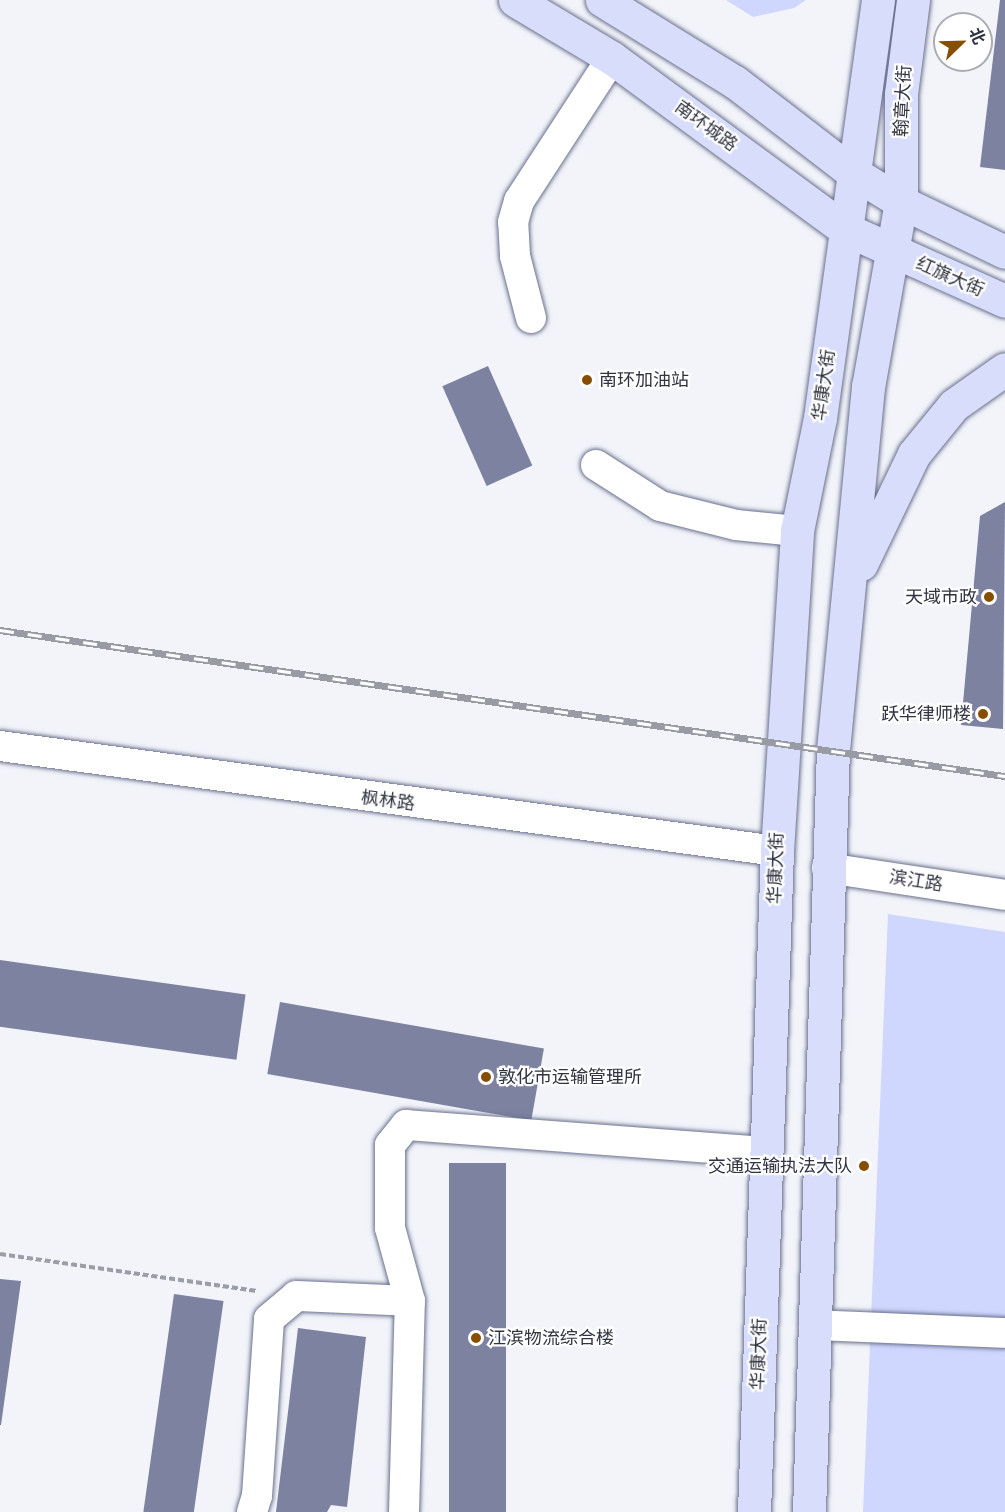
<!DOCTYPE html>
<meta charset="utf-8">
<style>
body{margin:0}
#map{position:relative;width:1005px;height:1512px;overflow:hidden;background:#f2f4fa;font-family:"IBM Plex Sans","Noto Sans SC",sans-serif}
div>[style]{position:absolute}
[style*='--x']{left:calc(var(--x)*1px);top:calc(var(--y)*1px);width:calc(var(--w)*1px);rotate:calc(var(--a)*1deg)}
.green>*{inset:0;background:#cfd7ff}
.building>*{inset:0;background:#7c82a0;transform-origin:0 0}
.path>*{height:4px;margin-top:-2px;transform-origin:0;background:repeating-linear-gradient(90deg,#9c9ea7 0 6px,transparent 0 9px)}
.roads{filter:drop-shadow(0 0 2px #6a708d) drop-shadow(0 0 2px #6a708d)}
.minor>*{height:30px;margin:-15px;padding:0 15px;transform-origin:15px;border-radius:15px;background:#fff}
.major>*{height:33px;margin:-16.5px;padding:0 16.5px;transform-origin:16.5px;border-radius:16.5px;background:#d7ddfa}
.rail>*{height:7px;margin-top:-3.5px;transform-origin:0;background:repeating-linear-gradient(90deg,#fff 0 14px,#999ba4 0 28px);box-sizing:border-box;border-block:2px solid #999ba4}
.dots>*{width:16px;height:16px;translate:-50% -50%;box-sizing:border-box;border:3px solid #fff;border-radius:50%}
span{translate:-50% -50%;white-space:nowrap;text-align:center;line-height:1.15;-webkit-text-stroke:4.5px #fff;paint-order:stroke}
.street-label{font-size:18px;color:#303340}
.poi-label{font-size:18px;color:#303340}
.left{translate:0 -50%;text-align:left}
.right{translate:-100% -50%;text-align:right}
.north{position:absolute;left:933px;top:12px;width:60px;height:60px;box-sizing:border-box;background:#fff;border:2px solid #acadb3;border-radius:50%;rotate:67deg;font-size:16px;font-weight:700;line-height:24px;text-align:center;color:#303340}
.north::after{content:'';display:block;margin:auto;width:21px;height:27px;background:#864f00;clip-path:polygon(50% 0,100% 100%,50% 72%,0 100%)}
</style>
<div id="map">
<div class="green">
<div style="clip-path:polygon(726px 0,806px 0,794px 8px,753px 17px)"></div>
<div style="clip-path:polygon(888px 914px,1005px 932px,1005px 1512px,863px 1512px)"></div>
</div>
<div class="building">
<div style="clip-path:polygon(1000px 0,1005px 0,1005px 170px,980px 167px)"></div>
<div style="left:488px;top:366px;width:109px;height:50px;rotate:66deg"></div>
<div style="clip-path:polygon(1005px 502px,1003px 729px,961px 725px,980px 516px)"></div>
<div style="left:0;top:960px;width:248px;height:66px;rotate:8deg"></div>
<div style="left:280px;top:1002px;width:268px;height:73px;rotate:10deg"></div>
<div style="left:449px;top:1163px;width:57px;height:349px"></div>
<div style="clip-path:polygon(0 1279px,21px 1281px,1px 1425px,0 1425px)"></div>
<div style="left:174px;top:1294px;width:50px;height:220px;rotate:8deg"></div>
<div style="clip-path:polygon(298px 1328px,366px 1337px,347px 1507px,331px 1505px,327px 1512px,276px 1512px)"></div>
</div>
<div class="path">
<div style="--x:0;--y:1254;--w:260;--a:8.2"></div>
</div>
<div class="roads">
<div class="minor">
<div style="--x:531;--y:318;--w:64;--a:-104.5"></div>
<div style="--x:515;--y:256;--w:34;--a:-93"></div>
<div style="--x:513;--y:222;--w:22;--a:-74"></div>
<div style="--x:519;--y:201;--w:171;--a:-57"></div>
<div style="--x:596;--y:465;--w:76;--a:32.6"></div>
<div style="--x:660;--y:506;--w:78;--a:14"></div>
<div style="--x:736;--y:525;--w:61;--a:5.6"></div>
<div style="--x:0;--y:746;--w:784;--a:7.7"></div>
<div style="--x:827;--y:868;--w:180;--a:8.6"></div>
<div style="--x:814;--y:1325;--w:191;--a:2.4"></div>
<div style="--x:252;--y:1512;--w:17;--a:-73"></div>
<div style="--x:257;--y:1496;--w:177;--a:-86.1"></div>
<div style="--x:269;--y:1319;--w:35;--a:-40"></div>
<div style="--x:296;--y:1296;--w:114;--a:2.5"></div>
<div style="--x:404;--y:1512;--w:211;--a:-88.4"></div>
<div style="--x:410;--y:1301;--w:76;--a:-105.3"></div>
<div style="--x:390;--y:1228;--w:83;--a:-90"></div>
<div style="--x:390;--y:1145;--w:26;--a:-51"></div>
<div style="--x:406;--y:1125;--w:361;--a:4.3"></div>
</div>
<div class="major">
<div style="--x:515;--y:0;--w:113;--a:30.9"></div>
<div style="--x:612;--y:58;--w:289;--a:36.3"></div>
<div style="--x:845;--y:229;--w:175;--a:24.2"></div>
<div style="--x:602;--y:0;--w:156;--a:31.7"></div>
<div style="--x:735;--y:82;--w:148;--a:37.6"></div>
<div style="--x:852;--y:172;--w:57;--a:31.5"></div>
<div style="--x:901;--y:202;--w:115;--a:25.7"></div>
<div style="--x:861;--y:564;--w:122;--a:-64.3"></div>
<div style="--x:914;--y:454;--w:63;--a:-50.8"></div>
<div style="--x:954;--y:405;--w:62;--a:-35.2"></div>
<div style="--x:754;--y:1512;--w:661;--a:-88.01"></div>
<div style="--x:777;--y:851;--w:321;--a:-86.4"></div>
<div style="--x:797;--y:531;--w:115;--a:-78.5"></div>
<div style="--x:820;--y:418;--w:422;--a:-82.1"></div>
<div style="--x:809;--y:1512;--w:762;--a:-88.2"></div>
<div style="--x:833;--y:750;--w:365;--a:-84.5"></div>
<div style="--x:868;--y:387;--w:188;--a:-79.9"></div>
<div style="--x:901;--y:202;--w:108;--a:-90"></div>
<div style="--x:901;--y:94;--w:95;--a:-82.7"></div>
</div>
</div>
<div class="rail">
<div style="--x:0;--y:630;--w:1016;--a:8.27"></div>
</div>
<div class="dots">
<div style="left:587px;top:380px;background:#864f00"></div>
<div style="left:989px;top:597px;background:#864f00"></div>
<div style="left:983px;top:714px;background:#864f00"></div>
<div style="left:486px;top:1077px;background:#864f00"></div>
<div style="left:864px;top:1166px;background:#864f00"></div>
<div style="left:476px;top:1338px;background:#864f00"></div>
</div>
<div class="street-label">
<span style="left:903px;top:101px;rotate:-87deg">翰章大街</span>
<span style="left:706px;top:126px;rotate:36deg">南环城路</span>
<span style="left:950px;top:277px;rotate:24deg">红旗大街</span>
<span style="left:824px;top:385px;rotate:-82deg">华康大街</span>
<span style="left:388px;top:801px;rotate:7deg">枫林路</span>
<span style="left:776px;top:868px;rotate:-88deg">华康大街</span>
<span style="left:916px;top:881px;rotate:9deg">滨江路</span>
<span style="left:759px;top:1354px;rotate:-88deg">华康大街</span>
</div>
<div class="poi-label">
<span class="left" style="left:599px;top:380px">南环加油站</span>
<span class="right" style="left:977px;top:597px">天域市政</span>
<span class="right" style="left:971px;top:714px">跃华律师楼</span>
<span class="left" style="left:498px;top:1077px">敦化市运输管理所</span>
<span class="right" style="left:852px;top:1166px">交通运输执法大队</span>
<span class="left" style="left:488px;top:1338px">江滨物流综合楼</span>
</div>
<div class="north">北</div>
</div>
